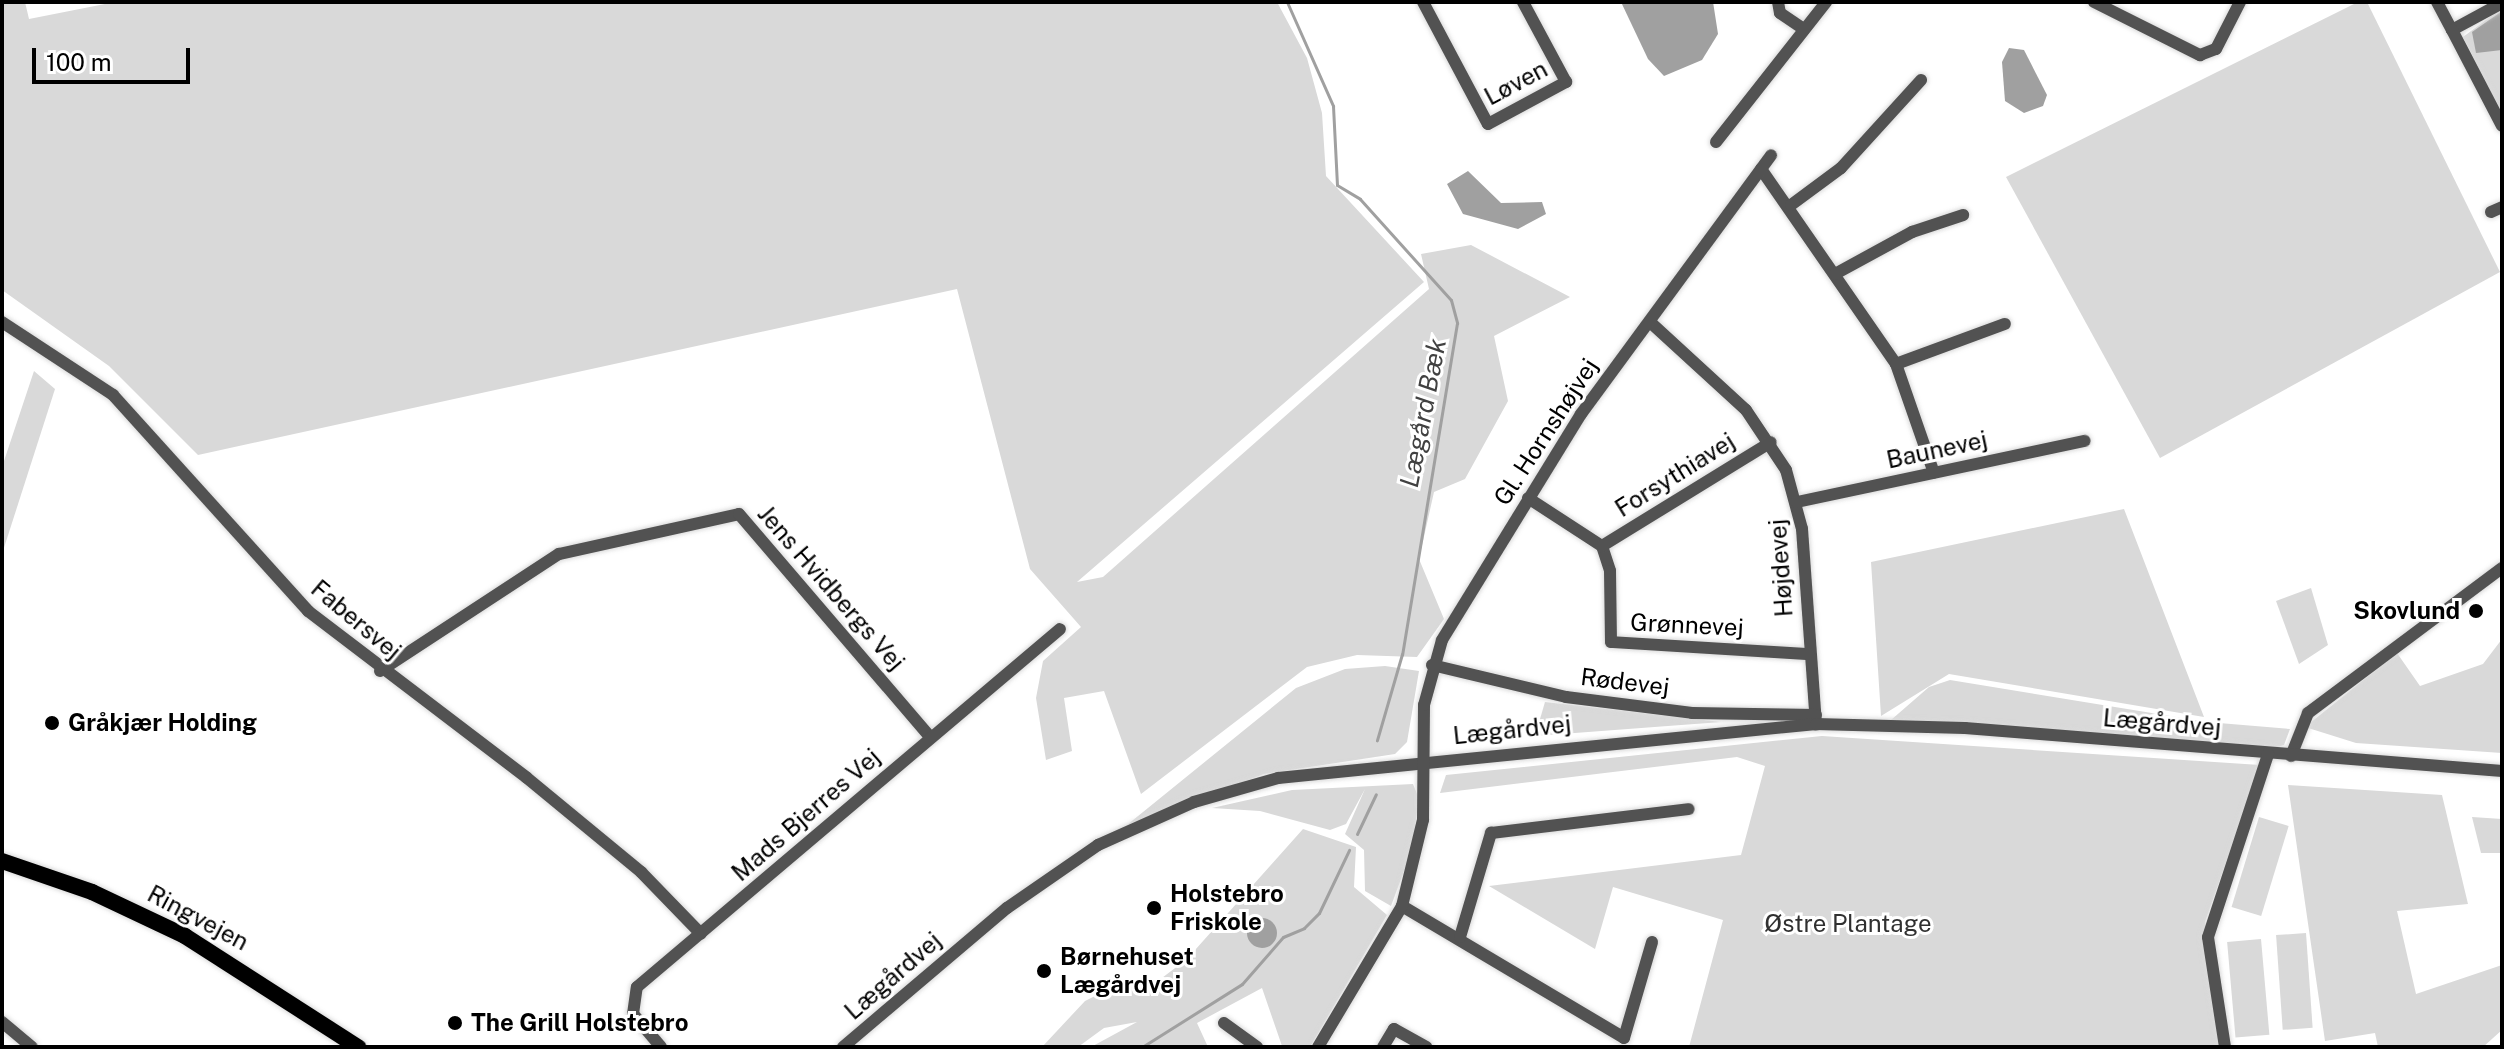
<!DOCTYPE html>
<meta charset="utf-8">
<style>
body{margin:0}
#map{position:relative;width:2504px;height:1049px;overflow:hidden;background:#fff;font-family:"Public Sans",sans-serif}
div>[style]{position:absolute}
[style*='--x']{left:calc(var(--x)*1px);top:calc(var(--y)*1px);width:calc(var(--w)*1px);rotate:calc(var(--a)*1deg)}
.green>*{inset:0;background:#d9d9d9;transform-origin:0 0}
.water>*{inset:0;background:#a0a0a0}
.round{border-radius:50%}
.stream>*{height:3px;margin:-1.5px;padding:0 1.5px;transform-origin:1.5px;border-radius:1.5px;background:#a0a0a0}
.roads{filter:drop-shadow(0 0 2px #dbdbdb) drop-shadow(0 0 2px #dbdbdb)}
.minor>*{height:12px;margin:-6px;padding:0 6px;transform-origin:6px;border-radius:6px;background:#525252}
.major>*{height:16px;margin:-8px;padding:0 8px;transform-origin:8px;border-radius:8px;background:#000}
.dots>*{width:22px;height:22px;translate:-50% -50%;box-sizing:border-box;border:4px solid #fff;border-radius:50%}
span{translate:-50% -50%;white-space:nowrap;text-align:center;line-height:1.15;-webkit-text-stroke:6px #fff;paint-order:stroke}
.street-label{font-size:24px;color:#000}
.poi-label{font-size:24px;color:#000;font-weight:700}
.right{translate:-100% -50%;text-align:right}
.left{translate:0 -50%;text-align:left}
.park-label{font-size:24px;color:#303030}
.water-label{font-size:26px;color:#414141;font-style:italic}
.frame{position:absolute;inset:0;border:4px solid #000;pointer-events:none}
.scale{position:absolute;left:32px;top:48px;width:158px;height:36px;box-sizing:border-box;border:4px solid #000;border-top:0;padding-left:10px;font-size:24px;line-height:28px;white-space:nowrap;color:#000;-webkit-text-stroke:6px #fff;paint-order:stroke}
</style>
<div id="map">
<div class="green">
<div style="clip-path:polygon(2px 2px,25px 2px,29px 19px,115px 2px,1277px 2px,1307px 58px,1322px 113px,1326px 176px,1424px 282px,1077px 582px,1103px 577px,1429px 289px,1421px 254px,1471px 245px,1570px 297px,1494px 336px,1508px 401px,1465px 479px,1434px 492px,1419px 559px,1444px 619px,1417px 657px,1357px 655px,1307px 667px,1141px 794px,1104px 691px,1064px 698px,1072px 751px,1046px 760px,1036px 698px,1043px 661px,1081px 627px,1030px 569px,957px 289px,198px 455px,109px 366px,2px 290px)"></div>
<div style="clip-path:polygon(2358px 2px,2367px 2px,2500px 272px,2160px 458px,2006px 177px)"></div>
<div style="clip-path:polygon(2502px 8px,2502px 114px,2463px 37px)"></div>
<div style="clip-path:polygon(34px 371px,55px 389px,2px 554px,2px 467px)"></div>
<div style="clip-path:polygon(2124px 509px,2204px 717px,1949px 674px,1881px 716px,1871px 562px)"></div>
<div style="clip-path:polygon(2311px 588px,2328px 645px,2299px 664px,2276px 601px)"></div>
<div style="clip-path:polygon(2502px 639px,2502px 753px,2356px 743px,2305px 727px,2397px 653px,2420px 686px,2483px 664px)"></div>
<div style="clip-path:polygon(1385px 666px,1419px 671px,1407px 742px,1395px 754px,1264px 774px,1127px 825px,1296px 688px,1345px 669px)"></div>
<div style="clip-path:polygon(1950px 680px,2207px 722px,2290px 729px,2284px 745px,2274px 748px,1891px 720px,1929px 687px)"></div>
<div style="clip-path:polygon(1545px 702px,1721px 722px,1535px 736px)"></div>
<div style="clip-path:polygon(1822px 736px,2260px 765px,2205px 922px,2223px 1047px,1689px 1047px,1723px 920px,1613px 887px,1595px 949px,1489px 886px,1741px 855px,1765px 766px,1737px 757px,1440px 793px,1446px 775px)"></div>
<div style="clip-path:polygon(1413px 784px,1419px 799px,1411px 852px,1391px 906px,1365px 891px,1364px 850px,1345px 834px,1365px 789px,1346px 824px,1330px 830px,1260px 811px,1212px 808px,1292px 790px)"></div>
<div style="clip-path:polygon(2288px 785px,2442px 795px,2468px 904px,2397px 911px,2416px 994px,2502px 965px,2502px 1030px,2483px 1047px,2378px 1047px,2375px 1033px,2325px 1041px)"></div>
<div style="left:2259px;top:817px;width:31px;height:94px;rotate:17deg"></div>
<div style="clip-path:polygon(2472px 817px,2502px 819px,2502px 853px,2481px 853px)"></div>
<div style="clip-path:polygon(1303px 829px,1356px 847px,1354px 887px,1387px 915px,1310px 1047px,1282px 1046px,1262px 988px,1197px 1023px,1208px 1047px,1091px 1047px,1137px 1022px,1104px 1028px,1078px 1047px,1042px 1047px,1085px 1001px,1129px 979px,1150px 987px,1187px 959px)"></div>
<div style="left:2306px;top:933px;width:95px;height:30px;rotate:86deg"></div>
<div style="left:2261px;top:939px;width:96px;height:34px;rotate:85deg"></div>
</div>
<div class="water">
<div style="clip-path:polygon(1621px 2px,1713px 2px,1718px 34px,1702px 60px,1664px 76px,1648px 59px)"></div>
<div style="clip-path:polygon(2502px 11px,2502px 50px,2476px 53px,2472px 32px)"></div>
<div style="clip-path:polygon(2009px 48px,2024px 50px,2047px 95px,2043px 106px,2024px 113px,2005px 101px,2002px 62px)"></div>
<div style="clip-path:polygon(1468px 171px,1501px 203px,1542px 202px,1546px 214px,1518px 229px,1463px 214px,1447px 184px)"></div>
<div class="round" style="left:1247px;top:918px;width:30px;height:30px"></div>
</div>
<div class="stream">
<div style="--x:1287;--y:2;--w:114;--a:66.1"></div>
<div style="--x:1333;--y:106;--w:79;--a:87.1"></div>
<div style="--x:1337;--y:185;--w:27;--a:31"></div>
<div style="--x:1360;--y:199;--w:136;--a:48"></div>
<div style="--x:1451;--y:300;--w:24;--a:75"></div>
<div style="--x:1457;--y:323;--w:336;--a:99.4"></div>
<div style="--x:1402;--y:654;--w:90;--a:106.2"></div>
<div style="--x:1357;--y:834;--w:44;--a:-64.6"></div>
<div style="--x:1142;--y:1047;--w:118;--a:-32.2"></div>
<div style="--x:1242;--y:984;--w:62;--a:-48.9"></div>
<div style="--x:1283;--y:937;--w:23;--a:-23"></div>
<div style="--x:1304;--y:928;--w:21;--a:-45"></div>
<div style="--x:1319;--y:913;--w:70;--a:-64.5"></div>
</div>
<div class="roads">
<div class="minor">
<div style="--x:1423;--y:2;--w:138;--a:62"></div>
<div style="--x:1488;--y:124;--w:89;--a:-28.3"></div>
<div style="--x:1566;--y:82;--w:91;--a:-118.3"></div>
<div style="--x:1778;--y:2;--w:11;--a:80"></div>
<div style="--x:1780;--y:13;--w:29;--a:34"></div>
<div style="--x:2094;--y:2;--w:119;--a:26.6"></div>
<div style="--x:2200;--y:55;--w:17;--a:-21"></div>
<div style="--x:2216;--y:49;--w:53;--a:-62.9"></div>
<div style="--x:2437;--y:2;--w:32;--a:62"></div>
<div style="--x:2452;--y:30;--w:57;--a:-28.4"></div>
<div style="--x:2452;--y:30;--w:108;--a:62.5"></div>
<div style="--x:1716;--y:142;--w:178;--a:-51.8"></div>
<div style="--x:1761;--y:169;--w:237;--a:55.3"></div>
<div style="--x:1896;--y:364;--w:115;--a:70.8"></div>
<div style="--x:1791;--y:205;--w:62;--a:-36.5"></div>
<div style="--x:1841;--y:168;--w:119;--a:-47.7"></div>
<div style="--x:2491;--y:212;--w:12;--a:-24"></div>
<div style="--x:1835;--y:274;--w:88;--a:-28.6"></div>
<div style="--x:1912;--y:232;--w:54;--a:-18.4"></div>
<div style="--x:2;--y:322;--w:133;--a:33.3"></div>
<div style="--x:113;--y:395;--w:291;--a:47.9"></div>
<div style="--x:308;--y:611;--w:275;--a:37.3"></div>
<div style="--x:527;--y:778;--w:148;--a:39.5"></div>
<div style="--x:641;--y:872;--w:86;--a:45.9"></div>
<div style="--x:1650;--y:322;--w:130;--a:42.5"></div>
<div style="--x:1746;--y:410;--w:72;--a:56.3"></div>
<div style="--x:1786;--y:470;--w:61;--a:74.8"></div>
<div style="--x:1802;--y:529;--w:196;--a:85.9"></div>
<div style="--x:1896;--y:364;--w:116;--a:-20.2"></div>
<div style="--x:1528;--y:498;--w:88;--a:33"></div>
<div style="--x:1602;--y:546;--w:26;--a:72"></div>
<div style="--x:1610;--y:571;--w:71;--a:89.2"></div>
<div style="--x:1611;--y:642;--w:198;--a:3.5"></div>
<div style="--x:1797;--y:502;--w:294;--a:-12"></div>
<div style="--x:1602;--y:546;--w:198;--a:-31.6"></div>
<div style="--x:1432;--y:665;--w:138;--a:13.4"></div>
<div style="--x:1566;--y:697;--w:127;--a:7.2"></div>
<div style="--x:1692;--y:713;--w:124;--a:0.9"></div>
<div style="--x:380;--y:671;--w:214;--a:-33.2"></div>
<div style="--x:559;--y:554;--w:184;--a:-12.5"></div>
<div style="--x:739;--y:514;--w:294;--a:49.4"></div>
<div style="--x:2291;--y:756;--w:46;--a:-68.4"></div>
<div style="--x:2308;--y:713;--w:242;--a:-36.8"></div>
<div style="--x:1402;--y:906;--w:258;--a:30.7"></div>
<div style="--x:1624;--y:1038;--w:100;--a:-73.7"></div>
<div style="--x:1460;--y:937;--w:109;--a:-73.4"></div>
<div style="--x:1491;--y:833;--w:199;--a:-6.9"></div>
<div style="--x:2;--y:1022;--w:39;--a:40"></div>
<div style="--x:1224;--y:1023;--w:41;--a:36"></div>
<div style="--x:661;--y:1047;--w:43;--a:-130.3"></div>
<div style="--x:633;--y:1014;--w:27;--a:-82"></div>
<div style="--x:637;--y:987;--w:554;--a:-40.24"></div>
<div style="--x:843;--y:1047;--w:215;--a:-40.3"></div>
<div style="--x:1007;--y:908;--w:111;--a:-34.7"></div>
<div style="--x:1098;--y:845;--w:105;--a:-24.1"></div>
<div style="--x:1194;--y:802;--w:87;--a:-15.9"></div>
<div style="--x:1278;--y:778;--w:541;--a:-5.73"></div>
<div style="--x:1816;--y:724;--w:149;--a:1.5"></div>
<div style="--x:1965;--y:728;--w:539;--a:4.58"></div>
<div style="--x:1318;--y:1047;--w:164;--a:-59.2"></div>
<div style="--x:1402;--y:906;--w:89;--a:-76.3"></div>
<div style="--x:1423;--y:820;--w:115;--a:-89.5"></div>
<div style="--x:1424;--y:705;--w:67;--a:-74.5"></div>
<div style="--x:1442;--y:640;--w:265;--a:-58.4"></div>
<div style="--x:1581;--y:414;--w:321;--a:-53.7"></div>
<div style="--x:1383;--y:1047;--w:21;--a:-59"></div>
<div style="--x:1394;--y:1029;--w:37;--a:29"></div>
<div style="--x:2225;--y:1047;--w:111;--a:-98.8"></div>
<div style="--x:2208;--y:937;--w:193;--a:-71.8"></div>
</div>
<div class="major">
<div style="--x:2;--y:861;--w:95;--a:19"></div>
<div style="--x:92;--y:892;--w:103;--a:25.3"></div>
<div style="--x:185;--y:936;--w:206;--a:32.7"></div>
</div>
</div>
<div class="dots">
<div style="left:2476px;top:611px;background:#000"></div>
<div style="left:52px;top:723px;background:#000"></div>
<div style="left:1154px;top:908px;background:#000"></div>
<div style="left:1044px;top:971px;background:#000"></div>
<div style="left:455px;top:1023px;background:#000"></div>
</div>
<div class="street-label">
<span style="left:1516px;top:83px;rotate:-28deg">Løven</span>
<span style="left:1546px;top:432px;rotate:-57deg">Gl. Hornshøjvej</span>
<span style="left:1937px;top:450px;rotate:-12deg">Baunevej</span>
<span style="left:1675px;top:475px;rotate:-32deg">Forsythiavej</span>
<span style="left:1781px;top:568px;rotate:-94deg">Højdevej</span>
<span style="left:831px;top:588px;rotate:49deg">Jens Hvidbergs Vej</span>
<span style="left:356px;top:620px;rotate:40deg">Fabersvej</span>
<span style="left:1687px;top:625px;rotate:3deg">Grønnevej</span>
<span style="left:1625px;top:682px;rotate:7deg">Rødevej</span>
<span style="left:2162px;top:723px;rotate:5deg">Lægårdvej</span>
<span style="left:1512px;top:730px;rotate:-6deg">Lægårdvej</span>
<span style="left:806px;top:815px;rotate:-41deg">Mads Bjerres Vej</span>
<span style="left:198px;top:918px;rotate:28deg">Ringvejen</span>
<span style="left:893px;top:976px;rotate:-41deg">Lægårdvej</span>
</div>
<div class="poi-label">
<span class="right" style="left:2460px;top:611px">Skovlund</span>
<span class="left" style="left:68px;top:723px">Gråkjær Holding</span>
<span class="left" style="left:1170px;top:908px">Holstebro<br>Friskole</span>
<span class="left" style="left:1060px;top:971px">Børnehuset<br>Lægårdvej</span>
<span class="left" style="left:471px;top:1023px">The Grill Holstebro</span>
</div>
<div class="park-label">
<span style="left:1848px;top:924px">Østre Plantage</span>
</div>
<div class="water-label">
<span style="left:1423px;top:413px;rotate:-79deg">Lægård Bæk</span>
</div>
<div class="frame"></div>
<div class="scale">100 m</div>
</div>
